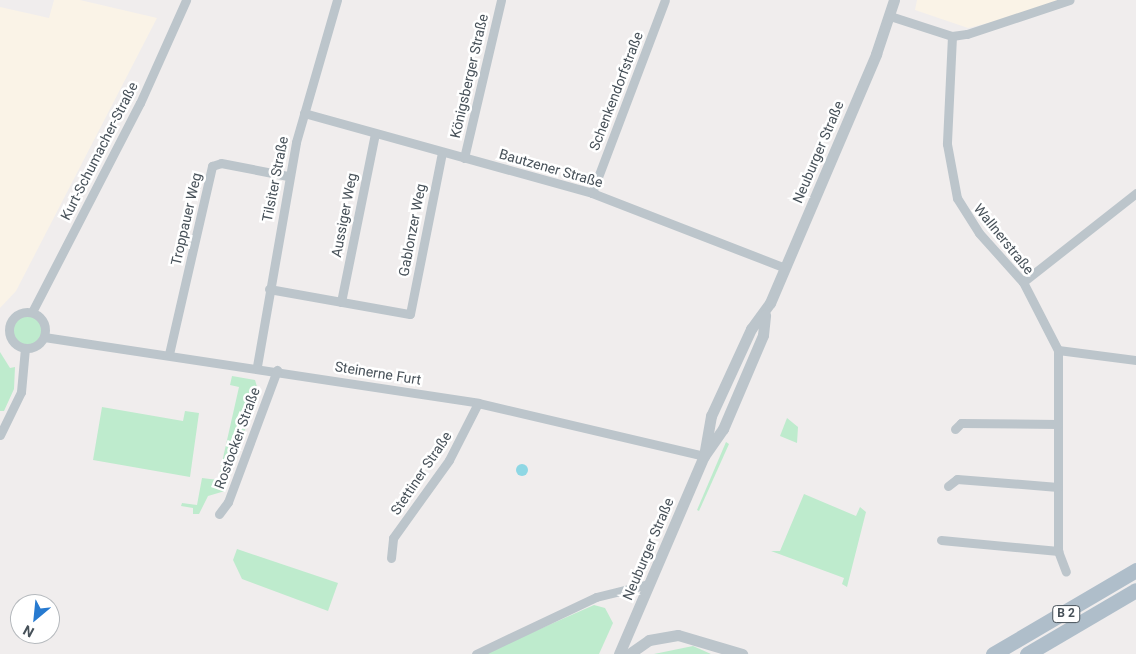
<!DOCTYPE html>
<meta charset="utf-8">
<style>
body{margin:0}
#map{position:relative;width:1136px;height:654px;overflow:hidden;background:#f0eded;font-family:Roboto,sans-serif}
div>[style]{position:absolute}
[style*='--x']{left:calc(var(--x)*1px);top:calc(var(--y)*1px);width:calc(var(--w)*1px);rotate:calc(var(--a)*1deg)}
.commercial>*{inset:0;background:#faf3e7}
.green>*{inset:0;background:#beebcd}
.round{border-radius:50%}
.water>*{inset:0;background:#8ed7e4}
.minor>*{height:9px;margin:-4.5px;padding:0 4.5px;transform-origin:4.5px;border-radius:4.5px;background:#bcc5cb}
.minor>.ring{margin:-4.5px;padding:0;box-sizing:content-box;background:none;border:9px solid #bcc5cb;border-radius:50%}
.tertiary>*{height:11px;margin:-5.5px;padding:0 5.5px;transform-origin:5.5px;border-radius:5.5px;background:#bcc5cb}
.primary>*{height:15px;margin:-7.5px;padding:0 7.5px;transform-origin:7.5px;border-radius:7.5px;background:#afbeca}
span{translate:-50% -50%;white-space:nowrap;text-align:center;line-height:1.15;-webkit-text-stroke:5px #fff;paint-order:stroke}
.shield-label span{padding:1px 4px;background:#fff;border:1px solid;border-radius:4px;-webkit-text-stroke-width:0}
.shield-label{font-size:12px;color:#475159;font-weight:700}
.street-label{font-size:14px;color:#475159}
.north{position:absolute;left:10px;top:594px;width:50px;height:50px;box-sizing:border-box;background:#fff;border:1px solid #b5b9bd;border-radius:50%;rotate:208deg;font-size:14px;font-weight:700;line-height:20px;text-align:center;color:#475159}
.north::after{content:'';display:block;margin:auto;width:18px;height:22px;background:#277ad0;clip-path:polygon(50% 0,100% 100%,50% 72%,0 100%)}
</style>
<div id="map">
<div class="commercial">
<div style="clip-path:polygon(54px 0,80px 0,157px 18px,16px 291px,0 308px,0 7px,49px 18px)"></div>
<div style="clip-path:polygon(917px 0,1061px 0,1037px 11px,968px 28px,915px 10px)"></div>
</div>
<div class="green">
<div class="round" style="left:12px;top:315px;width:30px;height:30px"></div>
<div style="clip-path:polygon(0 352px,10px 368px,15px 367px,14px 389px,4px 411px,0 411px)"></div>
<div style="clip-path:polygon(232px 376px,255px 380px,258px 390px,225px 491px,208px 496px,199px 514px,193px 514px,193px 508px,181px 506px,182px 503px,197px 505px,202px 478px,218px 480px,239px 387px,230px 385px)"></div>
<div style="clip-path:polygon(102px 407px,183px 421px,185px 411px,199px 413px,190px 477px,93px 460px)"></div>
<div style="clip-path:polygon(787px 418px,798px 427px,797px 443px,780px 436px)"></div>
<div style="clip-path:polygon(726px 442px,729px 444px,699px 511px,697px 510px)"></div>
<div style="clip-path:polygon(804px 494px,856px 516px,860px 507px,866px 512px,847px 587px,842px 584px,844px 578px,771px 551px,780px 551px)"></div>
<div style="clip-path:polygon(237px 549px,338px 583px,328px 611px,242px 579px,233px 560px)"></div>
<div style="clip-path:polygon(594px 605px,605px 608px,613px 623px,599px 654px,483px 654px)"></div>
<div style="clip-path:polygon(693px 646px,711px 654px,654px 654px)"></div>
</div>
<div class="water">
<div class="round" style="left:516px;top:464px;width:12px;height:12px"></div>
</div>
<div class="minor">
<div style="--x:890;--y:16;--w:65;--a:17.9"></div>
<div style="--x:952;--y:36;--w:15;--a:-8"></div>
<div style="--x:967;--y:34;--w:108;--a:-18.3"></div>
<div style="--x:952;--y:36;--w:108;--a:92.7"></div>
<div style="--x:947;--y:144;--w:55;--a:79.5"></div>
<div style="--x:957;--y:198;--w:41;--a:57.8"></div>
<div style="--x:979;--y:233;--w:66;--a:48.1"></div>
<div style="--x:1023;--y:282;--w:76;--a:62.8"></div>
<div style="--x:1058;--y:350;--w:201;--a:90"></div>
<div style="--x:1058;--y:551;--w:22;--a:69"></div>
<div style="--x:304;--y:113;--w:299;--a:15.5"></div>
<div style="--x:592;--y:193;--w:207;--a:21.2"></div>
<div style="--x:464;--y:158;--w:162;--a:-76.8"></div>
<div style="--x:592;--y:193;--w:206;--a:-69.3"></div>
<div style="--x:1023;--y:282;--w:144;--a:-38.2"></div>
<div style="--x:269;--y:289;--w:143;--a:10.1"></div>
<div style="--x:410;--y:314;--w:165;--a:-78.8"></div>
<div style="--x:341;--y:302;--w:172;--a:-78.6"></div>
<div class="ring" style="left:9px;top:312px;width:27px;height:27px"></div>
<div style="--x:32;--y:312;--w:235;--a:-62.7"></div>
<div style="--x:140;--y:103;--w:113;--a:-65.9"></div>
<div style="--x:44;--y:337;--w:439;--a:8.6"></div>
<div style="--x:478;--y:403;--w:232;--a:13.2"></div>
<div style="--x:1058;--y:350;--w:79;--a:7.3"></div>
<div style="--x:169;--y:354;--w:193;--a:-77.1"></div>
<div style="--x:212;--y:166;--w:9;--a:-18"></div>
<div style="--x:221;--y:163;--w:68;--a:11"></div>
<div style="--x:257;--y:366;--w:227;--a:-80.1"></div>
<div style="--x:296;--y:142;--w:148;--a:-73.9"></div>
<div style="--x:955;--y:429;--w:8;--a:-45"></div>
<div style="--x:961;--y:423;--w:97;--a:0.6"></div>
<div style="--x:0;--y:435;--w:48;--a:-64"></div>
<div style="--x:21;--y:392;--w:44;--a:-84.8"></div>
<div style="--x:948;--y:486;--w:11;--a:-38"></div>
<div style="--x:957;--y:479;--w:101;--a:4.5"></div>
<div style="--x:219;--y:514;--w:15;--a:-53"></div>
<div style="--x:228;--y:502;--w:141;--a:-69.6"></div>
<div style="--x:941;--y:540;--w:118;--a:5.4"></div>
<div style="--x:391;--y:558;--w:20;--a:-84"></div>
<div style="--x:393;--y:538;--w:96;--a:-54.3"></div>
<div style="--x:449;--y:460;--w:64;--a:-63"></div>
<div style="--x:476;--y:654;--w:133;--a:-25.4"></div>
<div style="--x:596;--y:597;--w:55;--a:-13.8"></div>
</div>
<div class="tertiary">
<div style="--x:704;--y:456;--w:41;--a:-80.1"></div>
<div style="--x:711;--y:416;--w:96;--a:-65.3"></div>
<div style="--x:751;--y:329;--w:32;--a:-54"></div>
<div style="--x:770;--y:303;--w:271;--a:-66.9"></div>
<div style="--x:876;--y:54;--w:57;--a:-71.6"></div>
<div style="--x:619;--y:654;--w:215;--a:-66.8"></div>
<div style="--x:704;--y:456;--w:33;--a:-55"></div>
<div style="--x:723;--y:429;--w:102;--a:-66.9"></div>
<div style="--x:763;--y:335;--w:20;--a:-84"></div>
<div style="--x:629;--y:654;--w:24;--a:-35"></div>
<div style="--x:649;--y:640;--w:29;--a:-10"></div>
<div style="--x:678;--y:635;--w:67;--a:16.5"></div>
</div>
<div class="primary">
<div style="--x:993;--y:654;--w:166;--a:-30.4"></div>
<div style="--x:1027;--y:654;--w:126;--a:-30.4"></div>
</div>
<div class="shield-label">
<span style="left:1066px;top:614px">B 2</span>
</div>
<div class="street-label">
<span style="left:469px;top:76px;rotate:-77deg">Königsberger Straße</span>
<span style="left:616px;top:91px;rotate:-69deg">Schenkendorfstraße</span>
<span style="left:99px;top:151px;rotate:-63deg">Kurt-Schumacher-Straße</span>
<span style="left:818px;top:152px;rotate:-67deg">Neuburger Straße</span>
<span style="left:551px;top:168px;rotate:16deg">Bautzener Straße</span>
<span style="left:275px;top:179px;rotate:-79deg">Tilsiter Straße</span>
<span style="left:344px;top:215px;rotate:-79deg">Aussiger Weg</span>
<span style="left:186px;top:219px;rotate:-77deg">Troppauer Weg</span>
<span style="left:412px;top:230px;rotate:-79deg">Gablonzer Weg</span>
<span style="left:1004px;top:239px;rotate:51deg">Wallnerstraße</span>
<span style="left:378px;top:373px;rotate:9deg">Steinerne Furt</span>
<span style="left:237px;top:438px;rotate:-70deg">Rostocker Straße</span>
<span style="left:421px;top:473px;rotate:-56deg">Stettiner Straße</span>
<span style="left:648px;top:549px;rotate:-67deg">Neuburger Straße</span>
</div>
<div class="north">N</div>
</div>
